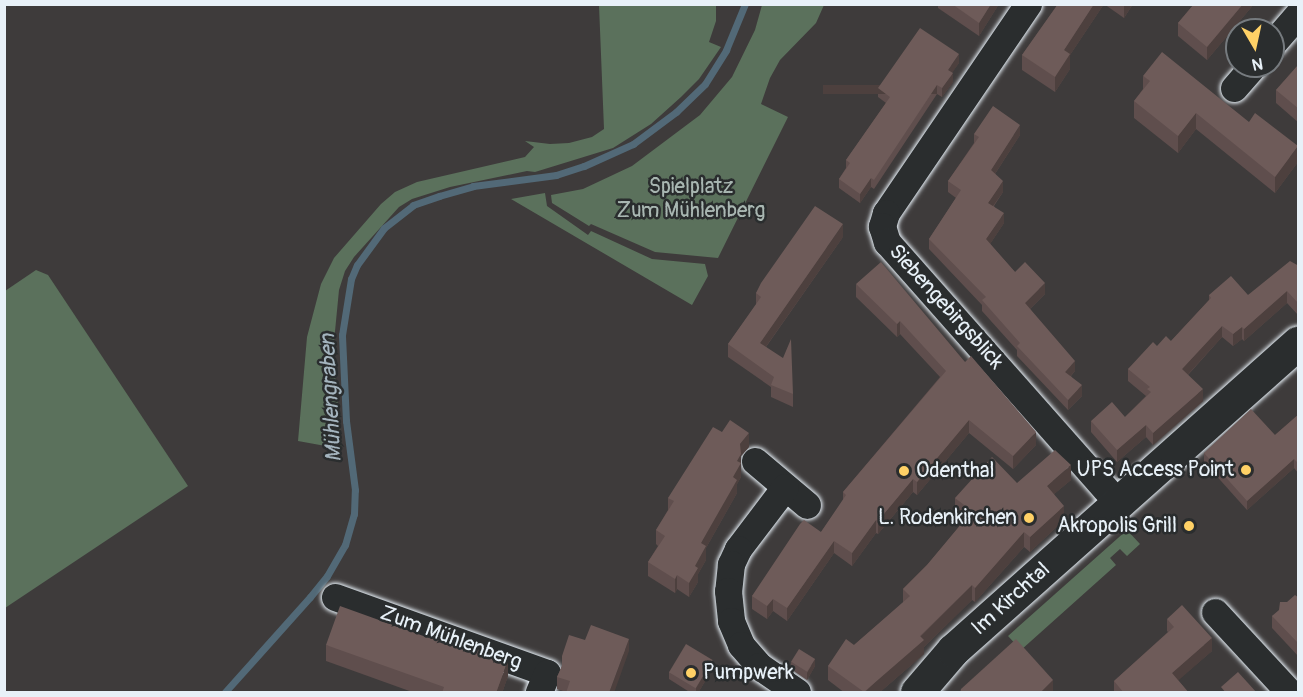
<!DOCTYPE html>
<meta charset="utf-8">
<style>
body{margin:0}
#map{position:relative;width:1303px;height:697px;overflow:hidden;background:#3e3b3b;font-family:Pangolin,sans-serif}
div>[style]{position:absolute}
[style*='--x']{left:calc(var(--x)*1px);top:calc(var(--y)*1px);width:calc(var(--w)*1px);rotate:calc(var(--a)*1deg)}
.green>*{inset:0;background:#5b715c}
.stream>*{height:7px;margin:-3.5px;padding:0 3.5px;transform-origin:3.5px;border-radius:3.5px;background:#526977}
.roads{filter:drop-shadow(0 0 2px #e8f1f8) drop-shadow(0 0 2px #e8f1f8)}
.minor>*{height:27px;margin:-13.5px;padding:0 13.5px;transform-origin:13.5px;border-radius:13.5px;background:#2a2d2e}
.tertiary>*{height:33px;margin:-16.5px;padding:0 16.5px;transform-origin:16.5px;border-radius:16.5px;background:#2a2d2e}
.wall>*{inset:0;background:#5f4e4d}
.shaded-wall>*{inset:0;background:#4d403e;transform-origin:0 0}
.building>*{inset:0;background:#6e5b59;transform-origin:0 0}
.dots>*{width:16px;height:16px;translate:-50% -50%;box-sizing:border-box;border:3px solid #2a2d2e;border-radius:50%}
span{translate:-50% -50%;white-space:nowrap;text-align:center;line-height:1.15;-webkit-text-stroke:5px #2a2d2e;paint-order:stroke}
.park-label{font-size:21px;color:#a9b7b2}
.street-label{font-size:21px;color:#e8f1f8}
.poi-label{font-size:21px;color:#e8f1f8}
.right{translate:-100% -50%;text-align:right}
.left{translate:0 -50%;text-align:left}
.water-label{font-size:22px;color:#a4b4be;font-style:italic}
.frame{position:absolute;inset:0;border:6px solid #e8f1f8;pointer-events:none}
.north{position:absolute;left:1225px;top:18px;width:60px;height:60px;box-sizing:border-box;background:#2a2d2e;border:2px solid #767b7f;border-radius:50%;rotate:171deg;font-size:16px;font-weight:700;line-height:24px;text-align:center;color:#e8f1f8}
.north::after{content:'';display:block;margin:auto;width:21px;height:27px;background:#ffd166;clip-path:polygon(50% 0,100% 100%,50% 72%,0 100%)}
</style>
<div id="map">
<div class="green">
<div style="clip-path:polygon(599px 5px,716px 5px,716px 21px,709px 42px,721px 47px,699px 79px,681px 97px,651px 124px,613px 148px,535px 172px,527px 171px,450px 187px,412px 199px,399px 207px,354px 257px,345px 271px,339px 290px,333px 352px,342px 449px,298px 441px,307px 337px,321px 284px,334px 258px,381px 204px,395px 192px,417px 182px,525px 157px,534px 147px,525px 141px,550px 144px,569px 143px,592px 137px,604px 129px)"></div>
<div style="clip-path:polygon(762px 5px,824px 5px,816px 23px,780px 60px,770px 78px,761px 104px,788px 117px,718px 258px,655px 252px,591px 224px,589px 226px,552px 203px,551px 195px,583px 189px,632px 166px,700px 115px,732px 77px,755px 30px)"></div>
<div style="clip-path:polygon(545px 193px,547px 206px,588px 235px,591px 231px,652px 259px,705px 264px,708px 276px,692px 305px,511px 199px)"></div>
<div style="clip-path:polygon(36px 270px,48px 275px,188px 486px,5px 608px,5px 291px)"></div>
<div style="clip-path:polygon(1127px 530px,1140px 544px,1127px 556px,1120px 549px,1110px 558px,1116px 565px,1021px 650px,1008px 636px)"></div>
</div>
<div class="stream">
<div style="--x:225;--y:692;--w:127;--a:-48.2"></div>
<div style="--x:310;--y:597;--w:27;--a:-51"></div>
<div style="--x:327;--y:576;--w:36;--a:-60"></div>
<div style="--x:345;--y:545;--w:32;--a:-74"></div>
<div style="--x:354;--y:514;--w:24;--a:-88"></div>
<div style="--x:355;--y:490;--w:70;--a:-97.4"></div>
<div style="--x:346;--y:421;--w:86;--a:-92.7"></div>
<div style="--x:342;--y:335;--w:57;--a:-80.9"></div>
<div style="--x:351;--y:279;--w:15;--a:-67"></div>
<div style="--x:357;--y:265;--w:46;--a:-53.9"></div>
<div style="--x:384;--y:228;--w:37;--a:-38"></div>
<div style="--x:413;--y:205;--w:28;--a:-19"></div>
<div style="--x:439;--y:196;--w:35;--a:-16"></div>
<div style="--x:473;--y:186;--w:84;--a:-7.5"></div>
<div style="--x:556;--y:175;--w:29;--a:-18"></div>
<div style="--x:584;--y:166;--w:54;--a:-24.2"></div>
<div style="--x:633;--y:144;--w:54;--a:-36.7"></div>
<div style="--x:676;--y:112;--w:40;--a:-44"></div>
<div style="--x:705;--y:84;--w:40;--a:-58"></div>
<div style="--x:726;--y:50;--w:50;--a:-67.6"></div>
</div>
<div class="roads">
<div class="minor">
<div style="--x:1028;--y:4;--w:253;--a:124.2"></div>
<div style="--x:886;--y:213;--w:14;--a:107"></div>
<div style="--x:882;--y:226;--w:17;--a:73"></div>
<div style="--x:887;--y:242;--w:350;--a:48.5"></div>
<div style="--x:1273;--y:43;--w:38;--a:-49"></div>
<div style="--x:1234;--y:88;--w:29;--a:-49"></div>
<div style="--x:755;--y:461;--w:68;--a:40.2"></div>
<div style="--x:785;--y:487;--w:78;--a:127.2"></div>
<div style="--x:738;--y:549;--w:17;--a:115"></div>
<div style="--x:731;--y:564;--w:27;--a:96"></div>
<div style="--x:728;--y:591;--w:30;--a:84"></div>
<div style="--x:731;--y:621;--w:26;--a:67"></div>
<div style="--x:741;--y:645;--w:28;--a:49"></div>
<div style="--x:759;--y:666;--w:46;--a:34.4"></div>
<div style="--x:335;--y:597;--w:225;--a:19.7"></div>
<div style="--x:547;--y:673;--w:21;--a:113"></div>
<div style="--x:1215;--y:612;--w:109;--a:47.2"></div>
</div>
<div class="tertiary">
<div style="--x:917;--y:692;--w:55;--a:-49.4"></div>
<div style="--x:953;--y:650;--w:462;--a:-41.7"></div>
</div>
</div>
<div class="wall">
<div style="clip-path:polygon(938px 4px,999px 4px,979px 36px,938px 8px)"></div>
<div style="clip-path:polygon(1058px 4px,1104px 4px,1070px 55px,1070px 69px,1055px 92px,1022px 70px,1022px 55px)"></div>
<div style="clip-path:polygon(1104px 4px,1133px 4px,1124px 18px)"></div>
<div style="clip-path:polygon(1194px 4px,1254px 4px,1207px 60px,1178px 36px,1178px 23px)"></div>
<div style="clip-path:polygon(959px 63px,952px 72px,953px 82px,942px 97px,937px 94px,874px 189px,871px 187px,860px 203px,839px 188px,839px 179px,846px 168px,846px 160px,886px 103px,878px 97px,878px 88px)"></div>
<div style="clip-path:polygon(1299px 64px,1299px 123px,1276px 103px,1276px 90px)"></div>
<div style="clip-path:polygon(1143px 76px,1298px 162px,1275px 193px,1196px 129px,1178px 153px,1134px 118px,1134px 101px,1143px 89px)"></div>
<div style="clip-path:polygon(974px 134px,1020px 135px,995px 174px,1003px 192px,994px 206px,1004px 223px,990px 244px,1015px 272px,1045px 294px,1030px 309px,1075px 371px,1071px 376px,1082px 396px,1068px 410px,1017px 356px,1017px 350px,982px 311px,982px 305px,929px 249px,929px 239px,956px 198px,948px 192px,948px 181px,974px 143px)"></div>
<div style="clip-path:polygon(843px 237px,766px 347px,793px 394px,793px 407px,771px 397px,771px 387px,728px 357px,728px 344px,756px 305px,756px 293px)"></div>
<div style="clip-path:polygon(1299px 266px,1298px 315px,1287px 303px,1244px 341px,1242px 339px,1233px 346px,1222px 337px,1188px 375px,1203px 401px,1153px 445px,1146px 437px,1117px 462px,1091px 432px,1091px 421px,1125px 417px,1146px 396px,1128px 381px,1128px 369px,1157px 346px,1171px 341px,1209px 300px,1209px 295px,1248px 295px)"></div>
<div style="clip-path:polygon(856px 284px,965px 362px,1036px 445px,1013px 469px,969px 433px,917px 495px,913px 492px,878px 534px,876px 533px,852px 566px,834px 553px,787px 621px,773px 611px,767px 619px,752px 609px,752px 596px,821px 532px,843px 501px,843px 492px,940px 377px,900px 334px,897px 337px,856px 297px)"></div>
<div style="clip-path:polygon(1299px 414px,1299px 474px,1294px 468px,1247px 510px,1204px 462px,1204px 453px,1275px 435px)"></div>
<div style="clip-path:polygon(749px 447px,741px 456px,741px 477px,737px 484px,737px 493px,706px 548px,706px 560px,698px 574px,698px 582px,689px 597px,677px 589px,675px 593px,648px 576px,648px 562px,658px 546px,656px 544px,656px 530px,668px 510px,668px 498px)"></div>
<div style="clip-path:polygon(1071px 480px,1054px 494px,1064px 520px,1030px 552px,1024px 547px,975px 602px,972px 600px,924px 647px,924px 654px,879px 693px,845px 693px,828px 680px,828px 666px,854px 645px,903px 603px,903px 589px,927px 565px,965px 520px,955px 512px,955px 498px,1017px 483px)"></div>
<div style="clip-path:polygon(1299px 598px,1299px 657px,1272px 628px,1272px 616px)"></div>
<div style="clip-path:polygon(1167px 619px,1212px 651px,1178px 680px,1189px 693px,1114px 693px,1114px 681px,1168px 632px,1167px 631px)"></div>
<div style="clip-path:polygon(585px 640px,629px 651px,566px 692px,557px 689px,557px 677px,562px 666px)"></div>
<div style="clip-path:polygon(326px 645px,508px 676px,502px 693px,415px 693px,326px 661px)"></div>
<div style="clip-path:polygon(791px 662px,815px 666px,807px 680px,791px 669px)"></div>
<div style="clip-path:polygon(713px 668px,698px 693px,691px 693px,669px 679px,669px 672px)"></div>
</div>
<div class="shaded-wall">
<div style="clip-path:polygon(991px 4px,999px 4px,979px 36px,979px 23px)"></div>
<div style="clip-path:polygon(1094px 4px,1104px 4px,1070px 55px,1070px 69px,1055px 92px,1055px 77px,1064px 50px)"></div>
<div style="clip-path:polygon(1124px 4px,1133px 4px,1124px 18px)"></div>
<div style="clip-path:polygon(1243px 4px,1254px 4px,1207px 60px,1207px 47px)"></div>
<div style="clip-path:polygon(959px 54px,959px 63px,948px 79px,948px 70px)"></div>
<div style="clip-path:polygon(953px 73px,953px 82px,942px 97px,942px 88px)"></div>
<div style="left:937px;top:85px;width:9px;height:114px;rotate:90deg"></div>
<div style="clip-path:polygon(1196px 113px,1196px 129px,1178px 153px,1178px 136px)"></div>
<div style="clip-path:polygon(1020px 125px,1020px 135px,991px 180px,991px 170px)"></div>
<div style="clip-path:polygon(1298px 146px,1298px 162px,1275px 193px,1275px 177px)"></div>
<div style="clip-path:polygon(871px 178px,871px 187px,860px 203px,860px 194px)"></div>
<div style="clip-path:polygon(1003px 181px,1003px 192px,988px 213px,988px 203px)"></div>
<div style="clip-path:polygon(1004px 213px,1004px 223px,986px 250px,986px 239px)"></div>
<div style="clip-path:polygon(843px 224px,843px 237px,760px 355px,760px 343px)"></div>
<div style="clip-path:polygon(1045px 283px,1045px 294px,1025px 314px,1025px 303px)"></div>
<div style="clip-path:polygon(1287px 291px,1287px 303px,1244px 341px,1244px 329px)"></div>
<div style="clip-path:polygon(900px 321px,900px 334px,897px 337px,897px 324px)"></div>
<div style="clip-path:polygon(1222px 326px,1222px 337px,1182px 381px,1182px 369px)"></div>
<div style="clip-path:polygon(1242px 327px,1242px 339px,1233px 346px,1233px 334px)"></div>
<div style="clip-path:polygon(1075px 361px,1075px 371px,1065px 382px,1065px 372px)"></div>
<div style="clip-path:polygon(1082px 385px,1082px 396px,1068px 410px,1068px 400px)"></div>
<div style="clip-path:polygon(1203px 389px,1203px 401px,1153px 445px,1153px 433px)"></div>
<div style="clip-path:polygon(969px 420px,969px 433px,917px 495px,917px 482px)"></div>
<div style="clip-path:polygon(1146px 425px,1146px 437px,1117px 462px,1117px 450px)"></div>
<div style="clip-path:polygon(1036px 432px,1036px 445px,1013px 469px,1013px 456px)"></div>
<div style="clip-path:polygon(749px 433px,749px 447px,741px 456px,741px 477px,737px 484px,737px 493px,706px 548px,706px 560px,698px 574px,698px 582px,689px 597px,689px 583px,701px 543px,733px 477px,740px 444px)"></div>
<div style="clip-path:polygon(1294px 459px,1294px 468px,1247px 510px,1247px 501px)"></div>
<div style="clip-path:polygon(1071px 465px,1071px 480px,1047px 500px,1047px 486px)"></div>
<div style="clip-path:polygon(913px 479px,913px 492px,878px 534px,878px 521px)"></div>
<div style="clip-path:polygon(1064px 506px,1064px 520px,1030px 552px,1030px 537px)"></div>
<div style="clip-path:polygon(876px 520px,876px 533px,852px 566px,852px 553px)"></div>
<div style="clip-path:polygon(1024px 532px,1024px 547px,975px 602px,975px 588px)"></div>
<div style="clip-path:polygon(834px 541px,834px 553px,787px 621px,787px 608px)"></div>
<div style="clip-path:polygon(677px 575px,677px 589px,675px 593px,675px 579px)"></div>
<div style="clip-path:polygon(972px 585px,972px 600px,924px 647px,924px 654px,879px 693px,864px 693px)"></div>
<div style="clip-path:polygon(773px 599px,773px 611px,767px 619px,767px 606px)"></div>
<div style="clip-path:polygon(1212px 638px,1212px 651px,1172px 686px,1172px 673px)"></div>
<div style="clip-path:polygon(629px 639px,629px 651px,614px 693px,609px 693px)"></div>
<div style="clip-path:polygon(815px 659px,815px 666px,807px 680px,807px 673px)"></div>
<div style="clip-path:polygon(508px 660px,508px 676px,502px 693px,496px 693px)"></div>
<div style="clip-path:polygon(713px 660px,713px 668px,698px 693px,696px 693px,696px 688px)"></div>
<div style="clip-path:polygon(1053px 680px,1053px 693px,1040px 693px)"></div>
</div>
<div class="building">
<div style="clip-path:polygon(952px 4px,991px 4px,979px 23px)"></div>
<div style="clip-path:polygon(1058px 4px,1094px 4px,1064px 50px,1070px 54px,1055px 77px,1022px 55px)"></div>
<div style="clip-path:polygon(1194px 4px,1243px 4px,1207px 47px,1178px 23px)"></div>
<div style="clip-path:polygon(920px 28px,959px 54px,948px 70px,953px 73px,942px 88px,937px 85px,874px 180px,871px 178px,860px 194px,839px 179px,850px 163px,846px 160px,890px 97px,878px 88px)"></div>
<div style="clip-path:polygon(1162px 52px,1249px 122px,1255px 113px,1298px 146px,1275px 177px,1196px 113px,1178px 136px,1134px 101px,1150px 81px,1143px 76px)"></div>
<div style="clip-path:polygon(1299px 64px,1299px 109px,1276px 90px)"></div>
<div style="clip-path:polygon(993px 106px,1020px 125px,991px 170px,1003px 181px,988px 203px,1004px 213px,986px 239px,1015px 272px,1025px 262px,1045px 283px,1025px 303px,1075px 361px,1065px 372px,1082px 385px,1068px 400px,1017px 346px,1020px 343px,982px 300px,986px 297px,929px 239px,961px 190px,948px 181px,979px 137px,974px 134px)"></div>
<div style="clip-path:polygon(815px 206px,843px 224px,760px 343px,783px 358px,791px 339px,793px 394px,771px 385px,774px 377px,728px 344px,761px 297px,756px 293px,761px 283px)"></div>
<div style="clip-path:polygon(1290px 261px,1299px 266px,1299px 303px,1298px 303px,1287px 291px,1244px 329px,1242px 327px,1233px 334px,1222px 326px,1182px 369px,1203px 389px,1153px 433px,1146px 425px,1117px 450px,1091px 421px,1112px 402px,1125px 417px,1151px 392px,1147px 389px,1150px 387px,1128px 369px,1153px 342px,1157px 346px,1166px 336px,1171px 341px,1211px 298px,1209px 295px,1231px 276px,1248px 295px)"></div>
<div style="clip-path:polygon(881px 262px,965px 362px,971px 356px,1036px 432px,1013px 456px,969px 420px,917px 482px,913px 479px,878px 521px,876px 520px,852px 553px,834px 541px,787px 608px,773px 599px,767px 606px,752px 596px,800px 524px,804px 520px,821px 532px,846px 495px,843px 492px,946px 371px,900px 321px,897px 324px,856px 284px)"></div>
<div style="clip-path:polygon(1251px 409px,1275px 435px,1299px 414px,1299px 464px,1294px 459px,1247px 501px,1204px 453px)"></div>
<div style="clip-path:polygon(730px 420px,749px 433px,740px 444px,741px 454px,737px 461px,741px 463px,733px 477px,737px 480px,701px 543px,706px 546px,695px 566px,698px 568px,689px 583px,677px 575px,675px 579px,648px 562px,665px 536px,656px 530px,674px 501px,668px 498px,713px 427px,722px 432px)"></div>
<div style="clip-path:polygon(1055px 450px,1071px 465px,1047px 486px,1064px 506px,1030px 537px,1024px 532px,975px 588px,972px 585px,920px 636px,924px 640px,864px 692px,828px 666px,846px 639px,854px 645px,910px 596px,903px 589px,927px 565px,972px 511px,955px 498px,992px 457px,1017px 483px)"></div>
<div style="clip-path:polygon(1295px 595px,1299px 598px,1299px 644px,1272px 616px,1279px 610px,1280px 602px,1287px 602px)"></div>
<div style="clip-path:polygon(1182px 605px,1212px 638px,1172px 673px,1189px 693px,1124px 693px,1114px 681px,1174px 627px,1167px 619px)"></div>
<div style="clip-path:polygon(340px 606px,429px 638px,430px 633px,508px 660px,496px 693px,442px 693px,444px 687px,326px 645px)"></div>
<div style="clip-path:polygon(591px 625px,629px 639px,609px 693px,566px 693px,570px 681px,557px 677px,562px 666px,562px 656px,569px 635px,585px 640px)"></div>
<div style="clip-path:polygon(1016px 639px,1053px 680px,1040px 693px,960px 693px,961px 689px)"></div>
<div style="left:686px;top:644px;width:31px;height:33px;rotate:31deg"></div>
<div style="left:799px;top:649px;width:19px;height:15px;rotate:32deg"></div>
<div style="clip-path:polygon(1238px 672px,1257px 693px,1226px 693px,1221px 687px)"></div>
</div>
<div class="dots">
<div style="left:1246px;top:470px;background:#ffd166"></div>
<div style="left:904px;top:471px;background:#ffd166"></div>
<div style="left:1029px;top:518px;background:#ffd166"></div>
<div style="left:1189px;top:526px;background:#ffd166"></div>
<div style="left:691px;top:673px;background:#ffd166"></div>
</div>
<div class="park-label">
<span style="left:691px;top:199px">Spielplatz<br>Zum Mühlenberg</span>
</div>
<div class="street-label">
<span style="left:946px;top:307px;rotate:48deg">Siebengebirgsblick</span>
<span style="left:1011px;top:599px;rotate:-42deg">Im Kirchtal</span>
<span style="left:451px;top:638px;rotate:20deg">Zum Mühlenberg</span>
</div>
<div class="poi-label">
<span class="right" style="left:1234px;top:470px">UPS Access Point</span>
<span class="left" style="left:916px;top:471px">Odenthal</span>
<span class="right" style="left:1017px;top:518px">L. Rodenkirchen</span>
<span class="right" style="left:1177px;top:526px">Akropolis Grill</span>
<span class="left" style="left:703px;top:673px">Pumpwerk</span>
</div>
<div class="water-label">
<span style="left:331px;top:398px;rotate:-93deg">Mühlengraben</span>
</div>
<div class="frame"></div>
<div class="north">N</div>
</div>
